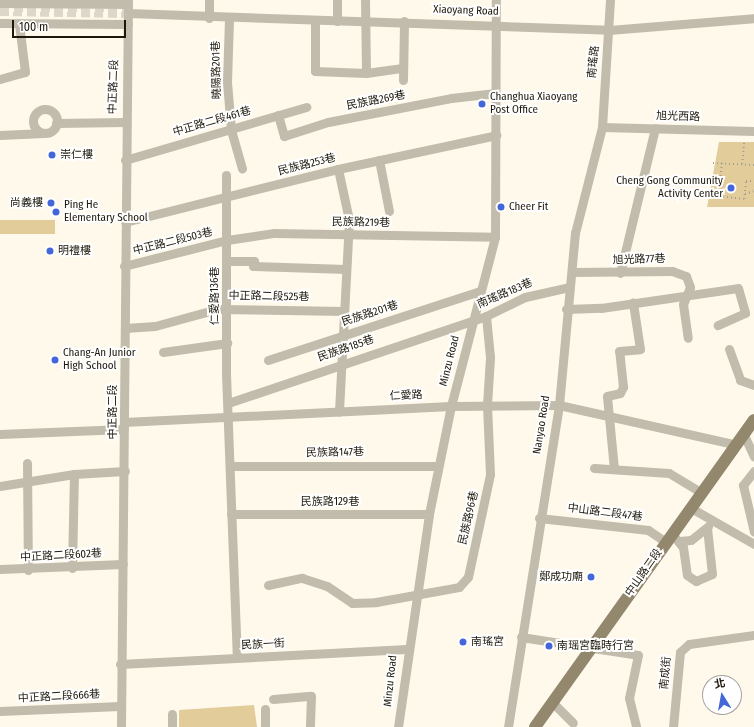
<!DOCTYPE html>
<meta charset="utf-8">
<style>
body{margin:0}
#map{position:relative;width:754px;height:727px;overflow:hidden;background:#fff9ec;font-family:"Fira Sans Condensed","Noto Sans TC",sans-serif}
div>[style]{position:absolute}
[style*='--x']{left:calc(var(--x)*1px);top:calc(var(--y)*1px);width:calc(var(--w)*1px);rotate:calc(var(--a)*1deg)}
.green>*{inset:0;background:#e2cc99;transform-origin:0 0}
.minor-tunnel>*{height:9px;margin-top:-4.5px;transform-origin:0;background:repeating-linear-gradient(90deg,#ddd7ca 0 9px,transparent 0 13.5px)}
.path>*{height:1.5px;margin-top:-0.75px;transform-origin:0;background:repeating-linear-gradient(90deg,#a39e91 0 1px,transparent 0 4px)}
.minor>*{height:9px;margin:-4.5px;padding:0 4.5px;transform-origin:4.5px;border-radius:4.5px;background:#c2bcad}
.minor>.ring{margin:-4.5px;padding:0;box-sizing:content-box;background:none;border:9px solid #c2bcad;border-radius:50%}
.major>*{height:12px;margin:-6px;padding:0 6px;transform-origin:6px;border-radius:6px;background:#93886d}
.dots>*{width:11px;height:11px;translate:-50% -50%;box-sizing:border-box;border:2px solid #fff;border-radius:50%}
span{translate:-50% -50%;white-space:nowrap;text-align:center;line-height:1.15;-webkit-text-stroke:4px #fff;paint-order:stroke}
.street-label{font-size:11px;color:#1d180b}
.poi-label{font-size:11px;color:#1d180b}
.left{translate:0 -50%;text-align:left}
.right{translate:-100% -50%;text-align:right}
.north{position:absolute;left:702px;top:675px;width:40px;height:40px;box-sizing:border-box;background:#fff;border:1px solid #a5a39d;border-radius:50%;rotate:349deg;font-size:11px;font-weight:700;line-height:16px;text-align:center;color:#1d180b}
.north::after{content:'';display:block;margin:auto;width:14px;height:18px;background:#4366d8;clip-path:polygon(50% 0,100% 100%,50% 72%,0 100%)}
.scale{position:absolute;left:12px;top:20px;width:114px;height:18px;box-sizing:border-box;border:2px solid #1d180b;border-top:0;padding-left:5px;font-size:12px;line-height:14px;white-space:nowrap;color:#1d180b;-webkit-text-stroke:3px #fff;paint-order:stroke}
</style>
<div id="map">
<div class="green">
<div style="clip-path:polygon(719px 142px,754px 142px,754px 207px,707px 207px)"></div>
<div style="left:0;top:220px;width:55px;height:14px"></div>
<div style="clip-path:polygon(254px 705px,257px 727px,179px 727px,179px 710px)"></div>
</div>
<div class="minor-tunnel">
<div style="--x:0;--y:11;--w:128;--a:0.9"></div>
</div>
<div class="path">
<div style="--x:713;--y:163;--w:41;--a:2.8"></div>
<div style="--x:722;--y:163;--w:33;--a:95"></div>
<div style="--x:719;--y:196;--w:25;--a:7"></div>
<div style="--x:744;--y:199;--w:18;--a:-84"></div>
<div style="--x:746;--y:181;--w:8;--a:0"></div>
<div style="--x:742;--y:164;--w:22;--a:-85"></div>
<div style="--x:745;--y:194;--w:9;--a:-18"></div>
</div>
<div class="minor">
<div style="--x:209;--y:0;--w:18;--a:90"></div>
<div style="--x:365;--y:0;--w:73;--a:89.2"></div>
<div style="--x:0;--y:3;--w:128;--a:0.4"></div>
<div style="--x:128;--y:13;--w:481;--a:2"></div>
<div style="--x:609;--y:30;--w:145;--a:-4.7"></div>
<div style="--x:229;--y:19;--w:63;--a:91.8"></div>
<div style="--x:227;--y:82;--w:48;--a:85.2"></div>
<div style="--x:231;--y:130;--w:40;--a:74"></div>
<div style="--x:315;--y:20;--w:51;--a:90"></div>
<div style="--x:315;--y:71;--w:51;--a:2.2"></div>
<div style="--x:366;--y:73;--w:37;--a:-8"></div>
<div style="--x:337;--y:21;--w:21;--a:-90"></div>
<div style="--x:0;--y:23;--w:128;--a:0.4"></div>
<div style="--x:0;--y:79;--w:26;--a:-16"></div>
<div style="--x:25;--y:72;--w:48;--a:-97.1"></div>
<div style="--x:403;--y:80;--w:59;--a:-89"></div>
<div class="ring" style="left:33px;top:109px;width:15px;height:15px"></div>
<div style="--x:278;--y:115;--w:22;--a:74"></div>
<div style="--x:284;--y:136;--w:46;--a:-17.7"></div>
<div style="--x:328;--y:122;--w:125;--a:-11"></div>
<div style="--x:451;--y:98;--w:45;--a:-6.3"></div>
<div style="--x:56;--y:123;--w:69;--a:-0.8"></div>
<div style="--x:602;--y:127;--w:152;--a:1.5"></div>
<div style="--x:0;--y:135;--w:44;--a:-2.6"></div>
<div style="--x:125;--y:160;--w:189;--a:-16.3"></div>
<div style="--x:379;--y:160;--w:52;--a:78.9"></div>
<div style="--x:338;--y:169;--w:52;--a:77.8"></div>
<div style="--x:349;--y:220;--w:192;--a:93"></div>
<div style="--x:226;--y:175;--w:199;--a:90"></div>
<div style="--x:226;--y:374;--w:284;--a:87.8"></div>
<div style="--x:125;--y:222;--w:219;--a:-14"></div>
<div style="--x:338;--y:169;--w:162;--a:-12.1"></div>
<div style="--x:227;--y:261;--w:27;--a:0"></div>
<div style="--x:254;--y:261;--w:5;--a:101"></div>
<div style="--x:253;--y:266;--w:93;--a:1.8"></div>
<div style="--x:124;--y:266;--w:106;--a:-14.2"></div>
<div style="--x:227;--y:240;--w:48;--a:-8.5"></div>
<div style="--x:274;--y:233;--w:221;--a:1"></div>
<div style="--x:572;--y:272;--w:100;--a:-0.6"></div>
<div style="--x:672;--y:271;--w:15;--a:20"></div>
<div style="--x:686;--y:276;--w:12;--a:70"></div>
<div style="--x:690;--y:287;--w:18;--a:112"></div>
<div style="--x:683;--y:304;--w:34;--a:82"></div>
<div style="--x:620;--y:273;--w:149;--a:-76.4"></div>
<div style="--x:566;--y:309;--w:35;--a:-2"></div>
<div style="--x:601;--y:308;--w:138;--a:-8.3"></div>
<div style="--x:738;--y:288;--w:26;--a:74"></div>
<div style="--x:745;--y:313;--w:30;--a:156"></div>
<div style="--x:125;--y:328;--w:30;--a:-4"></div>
<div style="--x:155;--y:326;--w:64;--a:-15.3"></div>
<div style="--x:217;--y:309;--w:127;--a:0.9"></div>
<div style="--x:729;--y:349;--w:33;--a:70"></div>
<div style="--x:740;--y:380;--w:15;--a:20"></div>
<div style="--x:163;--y:352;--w:65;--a:-8"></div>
<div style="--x:268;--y:360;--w:223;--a:-18"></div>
<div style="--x:228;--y:403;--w:272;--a:-18.6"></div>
<div style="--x:486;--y:316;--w:43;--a:-26"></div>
<div style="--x:525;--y:297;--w:45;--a:-12.8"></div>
<div style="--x:124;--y:422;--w:327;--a:-2.8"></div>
<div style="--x:451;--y:406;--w:108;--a:-0.5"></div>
<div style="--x:559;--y:405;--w:178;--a:12.6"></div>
<div style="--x:743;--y:433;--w:26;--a:65"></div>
<div style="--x:0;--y:434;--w:124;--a:-2.3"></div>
<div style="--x:27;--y:463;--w:107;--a:89.5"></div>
<div style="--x:231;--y:466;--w:207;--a:0"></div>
<div style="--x:594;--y:468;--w:75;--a:3.8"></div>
<div style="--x:669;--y:473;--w:37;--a:31"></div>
<div style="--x:614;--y:469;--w:73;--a:-95.5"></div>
<div style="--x:607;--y:396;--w:13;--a:-13"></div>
<div style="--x:620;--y:393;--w:7;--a:-63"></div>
<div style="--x:623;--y:387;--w:36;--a:-96"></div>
<div style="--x:619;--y:351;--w:21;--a:-5"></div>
<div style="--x:640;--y:349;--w:47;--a:-98.7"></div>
<div style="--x:754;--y:471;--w:18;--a:128"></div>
<div style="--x:743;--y:485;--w:48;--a:76.8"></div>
<div style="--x:0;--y:486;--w:75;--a:-9.2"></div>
<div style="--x:74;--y:474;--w:51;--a:-3.4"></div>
<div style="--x:691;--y:508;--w:73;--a:29.7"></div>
<div style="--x:231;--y:514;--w:198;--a:0"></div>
<div style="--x:539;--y:518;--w:110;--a:6.3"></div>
<div style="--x:648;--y:530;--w:22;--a:34"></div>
<div style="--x:672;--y:534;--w:17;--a:50"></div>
<div style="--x:683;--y:547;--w:28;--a:82"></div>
<div style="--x:687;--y:575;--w:11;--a:34"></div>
<div style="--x:696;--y:581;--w:17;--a:-24"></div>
<div style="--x:712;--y:574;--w:46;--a:-96.2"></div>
<div style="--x:679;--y:541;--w:12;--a:-5"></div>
<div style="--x:691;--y:540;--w:22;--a:-39"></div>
<div style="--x:72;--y:568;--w:94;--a:-88.8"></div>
<div style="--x:0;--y:569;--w:123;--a:-2.3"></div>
<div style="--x:268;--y:585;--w:35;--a:-12"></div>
<div style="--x:302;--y:578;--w:26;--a:18"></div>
<div style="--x:327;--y:586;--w:30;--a:34"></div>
<div style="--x:352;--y:603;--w:24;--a:-2"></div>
<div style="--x:376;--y:602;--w:84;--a:-10.2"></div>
<div style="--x:459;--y:587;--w:13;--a:-48"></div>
<div style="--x:468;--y:577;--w:105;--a:-77.9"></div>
<div style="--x:490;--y:474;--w:69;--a:-92.5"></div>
<div style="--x:487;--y:405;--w:48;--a:-86.4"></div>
<div style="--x:490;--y:357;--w:41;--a:-95.6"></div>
<div style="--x:521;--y:637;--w:118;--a:8.7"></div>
<div style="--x:638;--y:655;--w:44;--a:101.8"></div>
<div style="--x:629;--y:698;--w:30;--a:76"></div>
<div style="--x:120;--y:664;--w:287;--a:-3"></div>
<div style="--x:273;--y:699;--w:38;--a:-5"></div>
<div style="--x:311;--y:696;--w:31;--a:92"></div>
<div style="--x:553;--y:703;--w:28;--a:45"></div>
<div style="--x:265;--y:709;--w:18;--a:90"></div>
<div style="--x:0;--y:711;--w:120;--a:-2.4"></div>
<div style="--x:121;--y:727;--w:727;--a:-89.45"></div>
<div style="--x:172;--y:727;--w:13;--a:-90"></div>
<div style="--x:398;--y:727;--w:215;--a:-81.7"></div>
<div style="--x:429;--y:514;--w:110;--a:-78.5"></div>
<div style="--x:451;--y:406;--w:175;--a:-75.4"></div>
<div style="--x:495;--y:237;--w:237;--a:-89.8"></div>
<div style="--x:508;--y:727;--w:326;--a:-81"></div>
<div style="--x:559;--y:405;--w:173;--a:-84.7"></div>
<div style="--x:575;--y:233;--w:109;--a:-75.7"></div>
<div style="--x:602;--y:127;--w:127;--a:-86.4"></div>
<div style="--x:673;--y:727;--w:75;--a:-84.7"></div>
<div style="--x:680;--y:652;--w:12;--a:-42"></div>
<div style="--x:689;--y:644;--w:66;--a:-7.9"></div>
</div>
<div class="major">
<div style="--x:535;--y:727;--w:377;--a:-54.5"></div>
</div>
<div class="dots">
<div style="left:482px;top:104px;background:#4366d8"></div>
<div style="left:52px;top:155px;background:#4366d8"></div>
<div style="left:731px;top:188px;background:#4366d8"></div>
<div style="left:51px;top:203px;background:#4366d8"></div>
<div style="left:501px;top:207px;background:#4366d8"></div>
<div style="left:56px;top:212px;background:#4366d8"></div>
<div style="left:50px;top:251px;background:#4366d8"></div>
<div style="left:55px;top:360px;background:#4366d8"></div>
<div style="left:591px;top:577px;background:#4366d8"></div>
<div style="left:463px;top:642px;background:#4366d8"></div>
<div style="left:549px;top:646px;background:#4366d8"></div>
</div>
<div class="street-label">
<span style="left:466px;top:11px;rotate:2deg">Xiaoyang Road</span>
<span style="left:594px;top:62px;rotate:-84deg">南瑤路</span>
<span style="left:217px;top:70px;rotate:-91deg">曉陽路201巷</span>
<span style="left:114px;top:87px;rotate:-88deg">中正路二段</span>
<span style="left:376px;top:101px;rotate:-11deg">民族路269巷</span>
<span style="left:678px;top:117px;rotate:2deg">旭光西路</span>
<span style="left:212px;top:122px;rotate:-16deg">中正路二段461巷</span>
<span style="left:307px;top:165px;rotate:-14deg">民族路253巷</span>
<span style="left:361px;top:223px;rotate:1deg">民族路219巷</span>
<span style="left:173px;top:242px;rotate:-14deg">中正路二段503巷</span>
<span style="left:639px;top:260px;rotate:-2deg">旭光路77巷</span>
<span style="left:505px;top:294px;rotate:-23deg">南瑤路183巷</span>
<span style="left:215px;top:296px;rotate:-90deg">仁愛路136巷</span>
<span style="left:269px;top:297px;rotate:1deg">中正路二段525巷</span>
<span style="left:370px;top:314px;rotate:-18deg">民族路201巷</span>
<span style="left:346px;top:349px;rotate:-19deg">民族路185巷</span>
<span style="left:450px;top:361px;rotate:-76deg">Minzu Road</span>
<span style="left:406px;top:396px;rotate:-3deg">仁愛路</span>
<span style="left:113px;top:412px;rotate:-90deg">中正路二段</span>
<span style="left:542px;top:425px;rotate:-81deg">Nanyao Road</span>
<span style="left:335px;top:453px;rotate:-1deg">民族路147巷</span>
<span style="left:330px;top:502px">民族路129巷</span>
<span style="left:605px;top:513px;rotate:7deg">中山路二段47巷</span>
<span style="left:469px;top:518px;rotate:-77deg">民族路96巷</span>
<span style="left:61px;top:556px;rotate:-3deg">中正路二段602巷</span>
<span style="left:644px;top:573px;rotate:-55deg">中山路二段</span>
<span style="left:263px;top:645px;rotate:-3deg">民族一街</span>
<span style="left:666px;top:673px;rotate:-85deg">南成街</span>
<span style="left:391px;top:681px;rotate:-84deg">Minzu Road</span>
<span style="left:59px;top:697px;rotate:-3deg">中正路二段666巷</span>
</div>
<div class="poi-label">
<span class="left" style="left:490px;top:104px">Changhua Xiaoyang<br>Post Office</span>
<span class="left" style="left:60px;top:155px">崇仁樓</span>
<span class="right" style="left:723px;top:188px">Cheng Gong Community<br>Activity Center</span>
<span class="right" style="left:43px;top:203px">尚義樓</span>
<span class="left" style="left:64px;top:212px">Ping He<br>Elementary School</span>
<span class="left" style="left:509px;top:207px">Cheer Fit</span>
<span class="left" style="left:58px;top:251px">明禮樓</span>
<span class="left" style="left:63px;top:360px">Chang-An Junior<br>High School</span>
<span class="right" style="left:583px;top:577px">鄭成功廟</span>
<span class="left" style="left:471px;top:642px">南瑤宮</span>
<span class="left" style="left:557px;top:646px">南瑶宮臨時行宮</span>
</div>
<div class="north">北</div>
<div class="scale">100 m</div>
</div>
